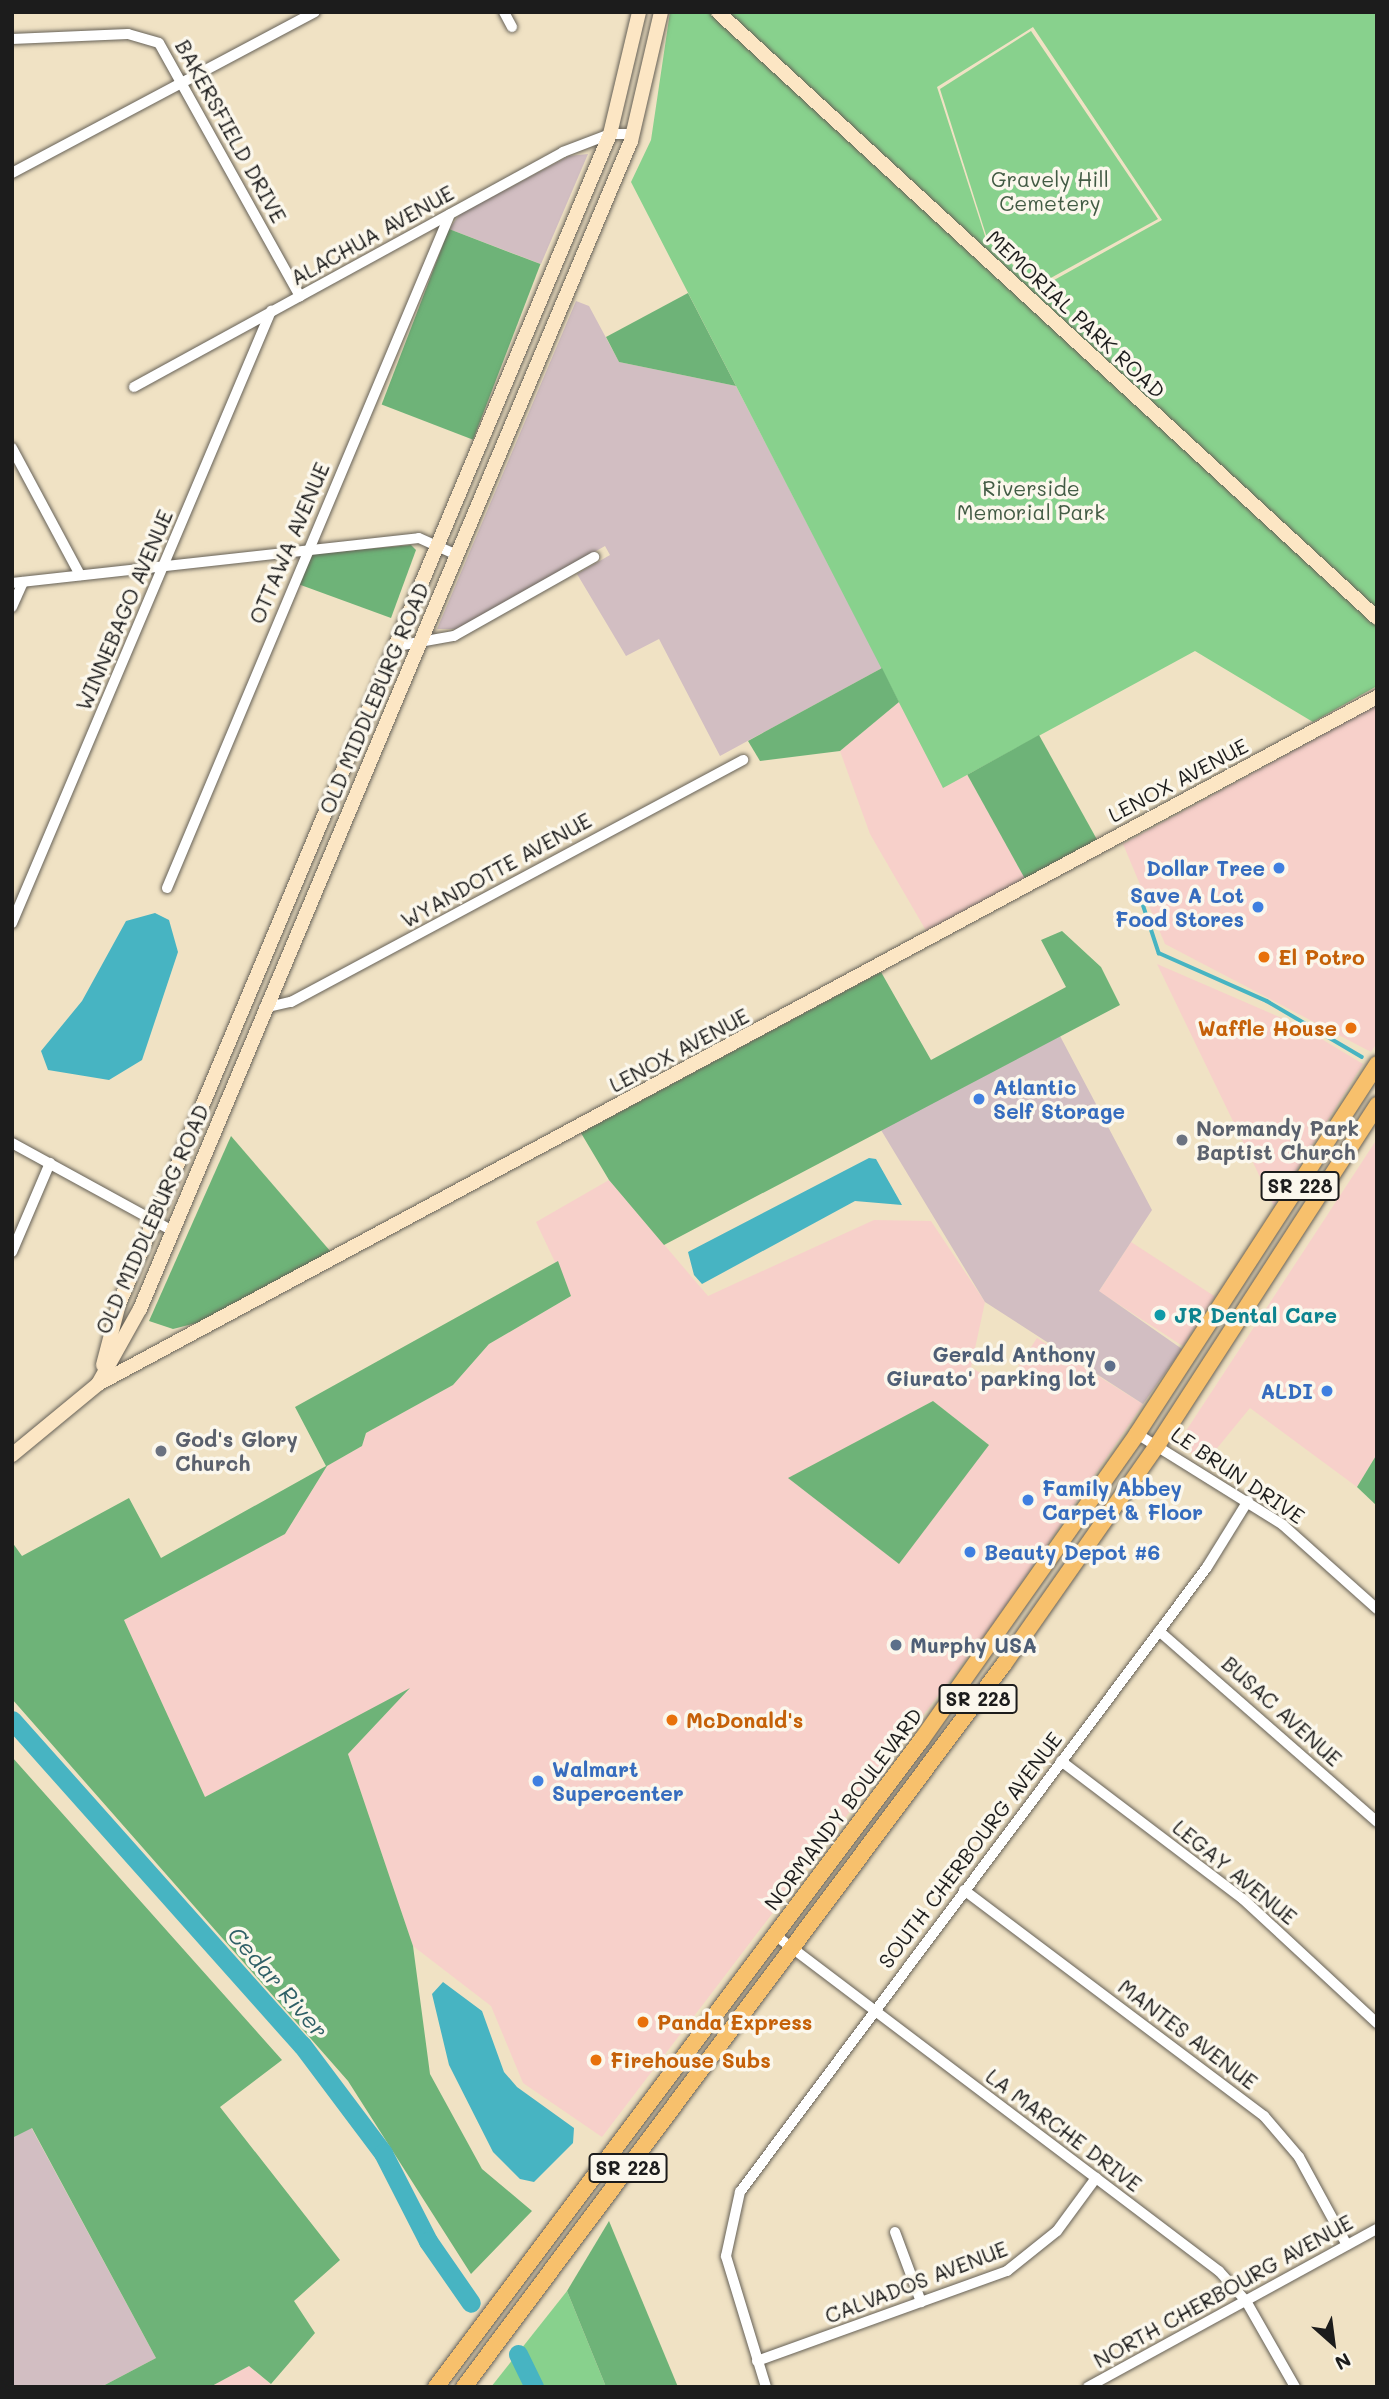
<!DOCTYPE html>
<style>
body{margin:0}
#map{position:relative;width:1389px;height:2399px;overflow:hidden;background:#f0e2c4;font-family:Mali,sans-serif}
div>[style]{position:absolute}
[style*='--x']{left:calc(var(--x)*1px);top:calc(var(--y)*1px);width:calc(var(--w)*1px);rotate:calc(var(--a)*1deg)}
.built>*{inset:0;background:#f7d0ca;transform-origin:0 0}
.industrial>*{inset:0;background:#d2bec2}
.green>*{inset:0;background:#88d18d}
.forest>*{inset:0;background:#6eb378;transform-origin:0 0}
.water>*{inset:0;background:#47b4c2}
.stream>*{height:3.5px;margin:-1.75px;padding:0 1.75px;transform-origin:1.75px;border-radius:1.75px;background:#47b4c2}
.river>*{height:19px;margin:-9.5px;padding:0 9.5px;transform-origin:9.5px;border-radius:9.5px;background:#47b4c2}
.roads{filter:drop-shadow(0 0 2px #666157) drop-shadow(0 0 2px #666157)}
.street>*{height:10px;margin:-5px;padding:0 5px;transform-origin:5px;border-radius:5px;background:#fff}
.secondary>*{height:14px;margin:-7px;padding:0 7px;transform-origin:7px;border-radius:7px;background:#fce6c4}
.primary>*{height:16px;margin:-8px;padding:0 8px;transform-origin:8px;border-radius:8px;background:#f7c06c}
.dots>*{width:19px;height:19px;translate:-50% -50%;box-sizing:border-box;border:4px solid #fbf7ec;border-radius:50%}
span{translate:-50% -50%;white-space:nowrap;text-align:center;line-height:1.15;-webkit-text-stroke:7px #fbf7ec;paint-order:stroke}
.shield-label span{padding:2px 5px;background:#fbf7ec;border:2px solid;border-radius:5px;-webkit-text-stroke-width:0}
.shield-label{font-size:19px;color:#1c1c1c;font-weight:700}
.street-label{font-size:21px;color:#1c1c1c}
.park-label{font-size:21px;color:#425b44}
.shop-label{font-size:21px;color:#366cbe;font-weight:700}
.right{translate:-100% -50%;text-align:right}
.left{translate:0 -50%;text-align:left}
.food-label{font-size:21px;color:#c56008;font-weight:700}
.worship-label{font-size:21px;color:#5b616d;font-weight:700}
.culture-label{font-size:21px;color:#0d838f;font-weight:700}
.service-label{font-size:21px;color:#4e5e75;font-weight:700}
.water-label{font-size:23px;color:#2f6067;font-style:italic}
.frame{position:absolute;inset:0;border:14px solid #1c1c1c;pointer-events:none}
.north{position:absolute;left:1298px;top:2308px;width:70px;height:70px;-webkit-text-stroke:5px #fbf7ec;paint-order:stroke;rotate:152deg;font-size:19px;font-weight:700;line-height:28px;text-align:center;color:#1c1c1c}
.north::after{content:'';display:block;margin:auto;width:24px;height:32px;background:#1c1c1c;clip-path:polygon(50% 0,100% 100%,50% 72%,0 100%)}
</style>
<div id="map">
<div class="built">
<div style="clip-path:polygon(899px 702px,943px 787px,967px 775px,1027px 879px,928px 934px,870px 834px,840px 751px)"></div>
<div style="clip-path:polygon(1377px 705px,1377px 1043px,1371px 1052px,1165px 944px,1123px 844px)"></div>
<div style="clip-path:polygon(1157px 964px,1300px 1026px,1363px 1064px,1274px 1206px)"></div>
<div style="clip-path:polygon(1377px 1139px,1377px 1454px,1357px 1487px,1250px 1408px,1205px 1463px,1178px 1443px)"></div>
<div style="clip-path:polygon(evenodd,609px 1180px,708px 1296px,874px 1220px,931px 1221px,985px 1302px,971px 1367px,1004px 1388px,1037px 1338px,1143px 1404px,995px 1621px,602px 2137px,523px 2083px,491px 2006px,413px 1946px,348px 1754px,408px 1690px,205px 1797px,124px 1620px,285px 1534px,327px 1466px,362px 1446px,366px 1433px,453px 1385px,489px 1344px,571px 1296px,536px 1222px,609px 1180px,933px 1401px,989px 1445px,789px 1478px,933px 1401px)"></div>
<div style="left:1131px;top:1242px;width:100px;height:59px;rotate:33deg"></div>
<div style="clip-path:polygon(249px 2366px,274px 2387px,210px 2387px)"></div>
</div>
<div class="industrial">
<div style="clip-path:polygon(588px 154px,541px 264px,449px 229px,460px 214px,569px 156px)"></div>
<div style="clip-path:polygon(576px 301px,589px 306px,619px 362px,736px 386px,882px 668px,720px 756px,659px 639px,626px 656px,577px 574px,610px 555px,605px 546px,457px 629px,437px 629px)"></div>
<div style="clip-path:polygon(1060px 1036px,1152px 1210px,1099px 1291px,1182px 1349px,1143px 1404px,985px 1302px,881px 1130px)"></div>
<div style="clip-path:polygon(31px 2127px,156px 2358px,101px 2387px,12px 2387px,12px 2138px)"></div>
</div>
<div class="green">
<div style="clip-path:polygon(evenodd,670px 12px,1377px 12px,1377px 686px,1313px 722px,1195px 651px,943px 788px,631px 182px,651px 140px,670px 12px,1033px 27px,1162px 220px,1038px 289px,986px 239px,937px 87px,1033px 27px)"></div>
<div style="clip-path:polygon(1031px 31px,1158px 219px,1038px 285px,987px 238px,940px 89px)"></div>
<div style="clip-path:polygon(567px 2291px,606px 2387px,491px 2387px)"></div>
</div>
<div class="forest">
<div style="left:449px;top:229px;width:98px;height:188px;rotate:21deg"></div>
<div style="clip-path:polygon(688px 293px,736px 386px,619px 362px,606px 337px)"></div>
<div style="clip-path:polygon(411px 545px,416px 550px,391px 618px,298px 584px,313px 554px)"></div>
<div style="clip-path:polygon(882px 668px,899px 702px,840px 751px,760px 761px,748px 741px)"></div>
<div style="left:1039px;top:735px;width:121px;height:82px;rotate:61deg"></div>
<div style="clip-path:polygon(1062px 931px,1101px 967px,1120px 1005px,664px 1245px,609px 1180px,581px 1133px,881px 972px,931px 1060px,1066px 987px,1041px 940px)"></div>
<div style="clip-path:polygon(231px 1136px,331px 1252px,216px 1318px,173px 1329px,149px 1321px)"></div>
<div style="clip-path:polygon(558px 1261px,571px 1296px,489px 1344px,453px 1385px,366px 1433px,362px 1446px,327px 1466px,285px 1534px,124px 1620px,205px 1797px,410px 1688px,348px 1754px,413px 1946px,430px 2074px,482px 2169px,532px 2211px,471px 2274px,348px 2081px,12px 1699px,12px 1542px,22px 1556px,129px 1498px,161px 1558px,326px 1466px,295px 1407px)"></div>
<div style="clip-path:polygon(933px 1401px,989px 1445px,899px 1564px,788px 1478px)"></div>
<div style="clip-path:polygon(1377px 1454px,1377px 1506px,1357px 1487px)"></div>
<div style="clip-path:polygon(12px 1757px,282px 2060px,220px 2107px,340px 2260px,294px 2301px,315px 2333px,271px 2384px,249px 2366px,210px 2387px,101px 2387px,156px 2358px,32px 2128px,12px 2138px)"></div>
<div style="clip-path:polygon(609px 2221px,678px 2387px,606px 2387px,567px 2291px)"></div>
</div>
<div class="water">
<div style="clip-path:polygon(155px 913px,169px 920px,178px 952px,142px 1060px,109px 1080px,48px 1070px,41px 1051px,82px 1001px,126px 921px)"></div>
<div style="clip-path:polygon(869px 1158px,876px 1159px,902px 1205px,855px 1201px,702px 1284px,694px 1275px,688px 1252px)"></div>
<div style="clip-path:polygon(443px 1982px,482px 2011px,504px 2072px,517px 2087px,574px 2128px,573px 2143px,534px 2182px,520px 2179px,493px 2152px,449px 2065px,432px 1994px)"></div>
</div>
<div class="stream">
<div style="--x:1143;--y:904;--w:52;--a:71.9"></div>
<div style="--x:1159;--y:953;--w:118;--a:24"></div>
<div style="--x:1267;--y:1001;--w:110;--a:30.5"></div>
</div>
<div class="river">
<div style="--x:12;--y:1720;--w:436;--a:48.3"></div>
<div style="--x:302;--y:2045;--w:135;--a:53.1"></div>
<div style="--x:383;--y:2153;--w:99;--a:62.9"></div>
<div style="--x:428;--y:2241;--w:75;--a:55.3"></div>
<div style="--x:518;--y:2354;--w:37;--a:64"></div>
</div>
<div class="roads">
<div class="street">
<div style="--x:504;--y:12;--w:17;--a:62"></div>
<div style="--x:12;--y:39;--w:116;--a:-2.5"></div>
<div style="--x:128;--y:34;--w:32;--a:16"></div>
<div style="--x:159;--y:43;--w:290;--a:60.9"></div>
<div style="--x:12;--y:173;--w:343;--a:-28"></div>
<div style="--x:134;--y:387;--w:489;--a:-28.7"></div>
<div style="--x:563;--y:152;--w:50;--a:-21"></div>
<div style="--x:610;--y:134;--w:23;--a:0"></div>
<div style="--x:12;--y:448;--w:144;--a:61.8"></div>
<div style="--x:12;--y:583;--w:409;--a:-6.3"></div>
<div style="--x:419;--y:538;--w:42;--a:24.1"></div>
<div style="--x:12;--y:607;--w:27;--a:-66"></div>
<div style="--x:397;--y:646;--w:58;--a:-10"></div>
<div style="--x:454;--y:636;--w:161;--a:-29.4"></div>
<div style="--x:167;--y:888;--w:731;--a:-67.22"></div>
<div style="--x:12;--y:923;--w:665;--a:-67.06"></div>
<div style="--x:264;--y:1008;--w:28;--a:-13"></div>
<div style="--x:291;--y:1002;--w:513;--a:-28.16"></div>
<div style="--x:12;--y:1143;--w:183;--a:28.7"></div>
<div style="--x:12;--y:1252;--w:97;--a:-66.9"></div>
<div style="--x:1137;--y:1434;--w:172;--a:31.9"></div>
<div style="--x:1283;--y:1525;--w:126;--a:41.8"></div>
<div style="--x:1159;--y:1631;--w:290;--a:41.2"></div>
<div style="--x:1061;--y:1761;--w:228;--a:37.2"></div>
<div style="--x:1243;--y:1899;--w:183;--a:42.8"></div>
<div style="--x:964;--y:1890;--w:376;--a:37"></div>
<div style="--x:1264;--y:2116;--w:54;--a:49.5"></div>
<div style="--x:1299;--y:2157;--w:100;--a:61.4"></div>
<div style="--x:775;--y:1935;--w:557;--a:37.12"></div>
<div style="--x:1219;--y:2271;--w:40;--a:48"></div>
<div style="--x:1246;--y:2301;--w:99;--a:60.3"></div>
<div style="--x:895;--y:2232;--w:75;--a:69.6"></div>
<div style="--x:757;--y:2361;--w:266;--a:-19.8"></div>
<div style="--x:1007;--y:2271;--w:64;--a:-38.7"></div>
<div style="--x:1057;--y:2231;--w:66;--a:-53.7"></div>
<div style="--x:766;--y:2387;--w:137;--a:-107"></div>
<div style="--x:726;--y:2256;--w:66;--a:-77.7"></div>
<div style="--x:740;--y:2192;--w:780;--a:-53.23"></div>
<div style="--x:1207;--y:1567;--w:78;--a:-58.2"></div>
<div style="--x:1088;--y:2387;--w:329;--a:-28.7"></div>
</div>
<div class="secondary">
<div style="--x:718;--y:12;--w:895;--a:42.6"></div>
<div style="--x:103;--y:1365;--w:63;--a:-75.3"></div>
<div style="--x:119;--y:1304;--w:1269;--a:-67.23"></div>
<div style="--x:610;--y:134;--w:125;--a:-76.6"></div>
<div style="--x:98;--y:1384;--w:86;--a:-60.8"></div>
<div style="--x:140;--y:1309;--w:1267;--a:-67.2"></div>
<div style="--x:631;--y:141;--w:132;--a:-76.9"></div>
<div style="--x:12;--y:1455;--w:112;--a:-39.5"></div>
<div style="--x:98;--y:1384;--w:1452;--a:-28.24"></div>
</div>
<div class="primary">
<div style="--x:436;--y:2387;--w:810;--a:-53.13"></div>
<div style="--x:922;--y:1739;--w:373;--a:-54.8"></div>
<div style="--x:1137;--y:1434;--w:441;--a:-57"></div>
<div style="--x:464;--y:2387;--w:902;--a:-53.24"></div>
<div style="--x:1004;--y:1664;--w:269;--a:-55"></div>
<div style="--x:1158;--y:1444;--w:404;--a:-57.1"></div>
</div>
</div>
<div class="dots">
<div style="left:1279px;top:868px;background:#3f7fe0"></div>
<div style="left:1258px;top:907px;background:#3f7fe0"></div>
<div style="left:1264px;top:957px;background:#e8710a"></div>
<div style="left:1351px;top:1028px;background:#e8710a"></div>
<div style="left:979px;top:1099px;background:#3f7fe0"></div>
<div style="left:1182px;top:1140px;background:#6b7280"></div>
<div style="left:1160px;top:1315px;background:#0f9aa8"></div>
<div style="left:1110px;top:1366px;background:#5c6f8a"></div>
<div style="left:1327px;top:1391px;background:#3f7fe0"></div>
<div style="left:161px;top:1451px;background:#6b7280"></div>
<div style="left:1028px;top:1500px;background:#3f7fe0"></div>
<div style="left:970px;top:1552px;background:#3f7fe0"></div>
<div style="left:896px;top:1645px;background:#5c6f8a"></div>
<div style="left:672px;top:1720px;background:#e8710a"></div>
<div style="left:538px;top:1781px;background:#3f7fe0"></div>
<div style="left:643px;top:2022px;background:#e8710a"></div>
<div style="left:596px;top:2060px;background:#e8710a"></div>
</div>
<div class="shield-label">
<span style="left:1300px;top:1186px">SR 228</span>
<span style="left:978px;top:1699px">SR 228</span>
<span style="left:628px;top:2168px">SR 228</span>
</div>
<div class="street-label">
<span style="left:231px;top:131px;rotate:61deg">BAKERSFIELD DRIVE</span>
<span style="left:372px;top:235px;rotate:-29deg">ALACHUA AVENUE</span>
<span style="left:1076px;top:314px;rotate:43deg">MEMORIAL PARK ROAD</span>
<span style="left:289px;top:543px;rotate:-67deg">OTTAWA AVENUE</span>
<span style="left:124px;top:610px;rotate:-67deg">WINNEBAGO AVENUE</span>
<span style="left:374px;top:698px;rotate:-67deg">OLD MIDDLEBURG ROAD</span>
<span style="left:1178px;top:780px;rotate:-28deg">LENOX AVENUE</span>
<span style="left:496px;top:870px;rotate:-29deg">WYANDOTTE AVENUE</span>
<span style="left:679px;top:1050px;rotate:-28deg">LENOX AVENUE</span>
<span style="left:152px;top:1219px;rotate:-66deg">OLD MIDDLEBURG ROAD</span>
<span style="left:1238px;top:1475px;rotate:34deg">LE BRUN DRIVE</span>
<span style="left:1282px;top:1711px;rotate:42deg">BUSAC AVENUE</span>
<span style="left:843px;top:1809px;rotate:-53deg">NORMANDY BOULEVARD</span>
<span style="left:970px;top:1850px;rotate:-53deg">SOUTH CHERBOURG AVENUE</span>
<span style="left:1235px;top:1872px;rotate:39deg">LEGAY AVENUE</span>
<span style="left:1188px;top:2034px;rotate:37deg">MANTES AVENUE</span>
<span style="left:1064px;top:2130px;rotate:37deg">LA MARCHE DRIVE</span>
<span style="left:916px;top:2282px;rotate:-21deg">CALVADOS AVENUE</span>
<span style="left:1223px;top:2291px;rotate:-29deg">NORTH CHERBOURG AVENUE</span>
</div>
<div class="park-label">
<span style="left:1050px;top:191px">Gravely Hill<br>Cemetery</span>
<span style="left:1031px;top:500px">Riverside<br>Memorial Park</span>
</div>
<div class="shop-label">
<span class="right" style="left:1265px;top:868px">Dollar Tree</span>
<span class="right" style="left:1244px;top:907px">Save A Lot<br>Food Stores</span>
<span class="left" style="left:993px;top:1099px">Atlantic<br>Self Storage</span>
<span class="right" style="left:1313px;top:1391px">ALDI</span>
<span class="left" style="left:1042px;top:1500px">Family Abbey<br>Carpet &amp; Floor</span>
<span class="left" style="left:984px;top:1552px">Beauty Depot #6</span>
<span class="left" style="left:552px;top:1781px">Walmart<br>Supercenter</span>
</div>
<div class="food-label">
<span class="left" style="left:1278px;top:957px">El Potro</span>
<span class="right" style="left:1337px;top:1028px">Waffle House</span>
<span class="left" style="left:686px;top:1720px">McDonald's</span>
<span class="left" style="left:657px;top:2022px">Panda Express</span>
<span class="left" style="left:610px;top:2060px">Firehouse Subs</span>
</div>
<div class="worship-label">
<span class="left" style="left:1196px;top:1140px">Normandy Park<br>Baptist Church</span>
<span class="left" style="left:175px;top:1451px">God's Glory<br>Church</span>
</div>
<div class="culture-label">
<span class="left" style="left:1174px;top:1315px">JR Dental Care</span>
</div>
<div class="service-label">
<span class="right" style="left:1096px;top:1366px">Gerald Anthony<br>Giurato' parking lot</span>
<span class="left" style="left:910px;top:1645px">Murphy USA</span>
</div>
<div class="water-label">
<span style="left:278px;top:1982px;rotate:49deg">Cedar River</span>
</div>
<div class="frame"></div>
<div class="north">N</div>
</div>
